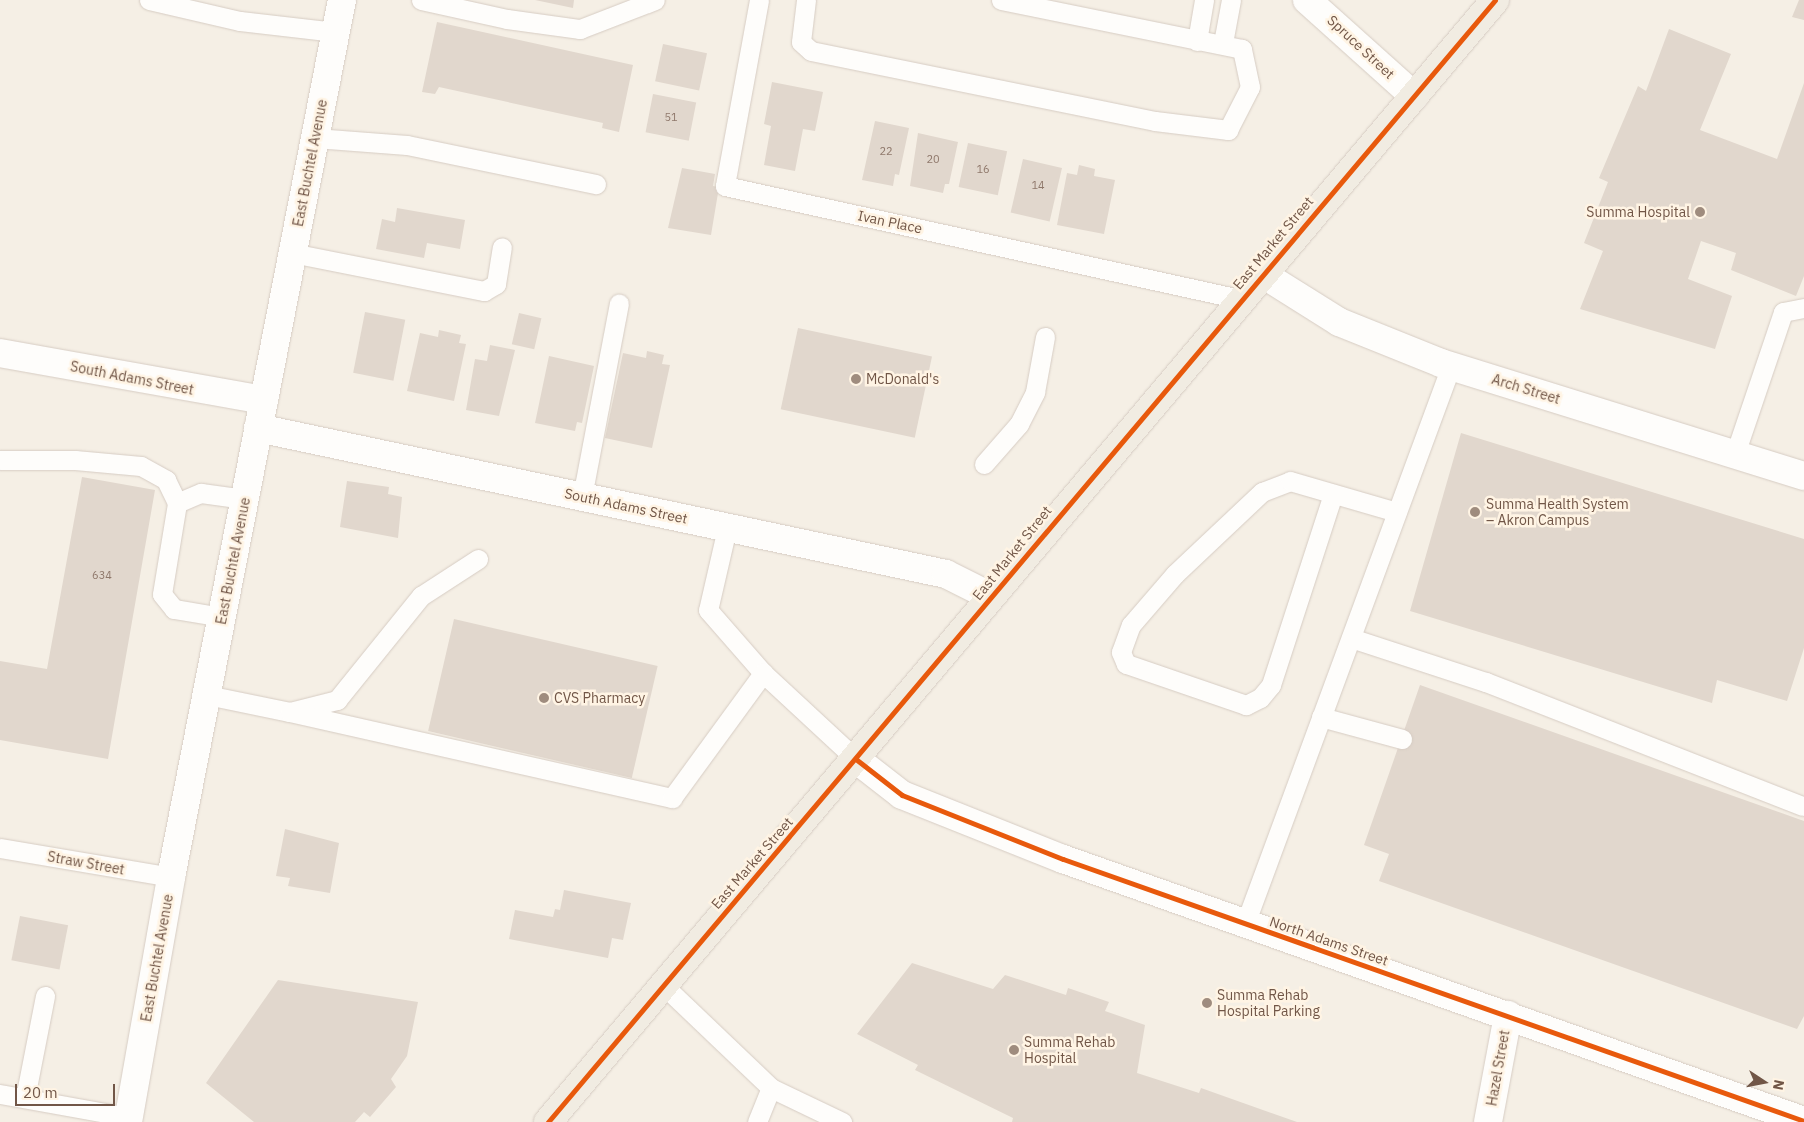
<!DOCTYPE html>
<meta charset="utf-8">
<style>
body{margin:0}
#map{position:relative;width:1804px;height:1122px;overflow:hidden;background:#f5efe5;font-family:"IBM Plex Sans",sans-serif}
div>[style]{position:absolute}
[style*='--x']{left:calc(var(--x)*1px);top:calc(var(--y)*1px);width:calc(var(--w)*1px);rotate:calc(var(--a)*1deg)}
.building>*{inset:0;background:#e1d7cd;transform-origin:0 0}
.roads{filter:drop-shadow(0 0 1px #d6ccc3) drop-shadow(0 0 1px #d6ccc3)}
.service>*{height:19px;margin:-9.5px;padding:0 9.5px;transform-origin:9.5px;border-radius:9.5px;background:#fefdfb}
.minor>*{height:28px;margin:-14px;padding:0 14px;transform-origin:14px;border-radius:14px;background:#fefdfb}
.tertiary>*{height:28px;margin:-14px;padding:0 14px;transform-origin:14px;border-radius:14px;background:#fefdfb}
.secondary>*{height:28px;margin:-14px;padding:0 14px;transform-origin:14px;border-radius:14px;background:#fefdfb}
.primary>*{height:28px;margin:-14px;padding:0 14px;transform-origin:14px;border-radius:14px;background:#f1ece2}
.cycleway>*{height:5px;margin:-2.5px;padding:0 2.5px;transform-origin:2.5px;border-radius:2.5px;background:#e8590c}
.dots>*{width:14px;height:14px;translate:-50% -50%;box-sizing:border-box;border:2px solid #fff4e4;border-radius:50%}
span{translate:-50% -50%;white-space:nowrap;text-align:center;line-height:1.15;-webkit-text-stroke:5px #fff4e4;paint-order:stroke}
.number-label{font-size:11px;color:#8f786b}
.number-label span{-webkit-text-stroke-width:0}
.street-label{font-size:14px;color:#715647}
.poi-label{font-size:14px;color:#715647}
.right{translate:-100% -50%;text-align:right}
.left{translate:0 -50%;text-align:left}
.north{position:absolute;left:1739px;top:1057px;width:50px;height:50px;-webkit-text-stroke:4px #fff4e4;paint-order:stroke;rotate:101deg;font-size:14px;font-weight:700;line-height:20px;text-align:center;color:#715647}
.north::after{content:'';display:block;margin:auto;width:18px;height:22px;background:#715647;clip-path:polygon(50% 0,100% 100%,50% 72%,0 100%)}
.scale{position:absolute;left:15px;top:1084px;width:100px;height:22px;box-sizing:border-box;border:2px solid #715647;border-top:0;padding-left:6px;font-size:15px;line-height:18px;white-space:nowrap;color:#715647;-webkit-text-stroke:4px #fff4e4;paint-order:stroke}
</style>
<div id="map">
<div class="building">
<div style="clip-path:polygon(535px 0,574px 0,573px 8px)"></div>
<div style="clip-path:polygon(1799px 0,1804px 0,1804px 20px,1792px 17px)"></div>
<div style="clip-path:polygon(437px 22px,633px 65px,619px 132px,602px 128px,603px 123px,439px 87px,435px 94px,422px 92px)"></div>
<div style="clip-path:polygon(1669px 29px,1731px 54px,1700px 130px,1777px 159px,1804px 83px,1804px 276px,1796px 296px,1731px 270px,1736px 253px,1701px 241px,1688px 279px,1732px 296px,1715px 349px,1580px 309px,1603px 251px,1584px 243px,1608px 182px,1599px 178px,1638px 86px,1646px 91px)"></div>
<div style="left:663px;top:44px;width:45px;height:38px;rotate:12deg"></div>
<div style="clip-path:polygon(772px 82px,823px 92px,815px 131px,803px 129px,795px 171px,764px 165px,771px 126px,764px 124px)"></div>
<div style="left:653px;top:94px;width:44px;height:39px;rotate:11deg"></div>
<div style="clip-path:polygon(875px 121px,909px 128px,899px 175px,895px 174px,893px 186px,862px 180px)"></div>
<div style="clip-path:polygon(918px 133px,958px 142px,949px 184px,945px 184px,943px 193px,910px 186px)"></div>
<div style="left:968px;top:143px;width:40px;height:45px;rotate:12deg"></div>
<div style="left:1023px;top:159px;width:40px;height:55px;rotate:13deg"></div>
<div style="clip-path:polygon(1079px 165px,1095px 169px,1094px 176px,1115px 180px,1104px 234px,1057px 225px,1067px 173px,1077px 175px)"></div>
<div style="clip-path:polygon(682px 168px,715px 174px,713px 186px,719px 187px,711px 235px,668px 228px)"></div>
<div style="clip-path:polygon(397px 208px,465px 220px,460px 249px,427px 243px,424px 258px,376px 249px,382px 219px,395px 222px)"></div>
<div style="left:365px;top:312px;width:41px;height:62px;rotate:11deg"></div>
<div style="left:519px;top:313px;width:23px;height:32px;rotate:13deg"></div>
<div style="left:798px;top:328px;width:137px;height:83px;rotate:12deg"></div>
<div style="clip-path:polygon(439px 330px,461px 335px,459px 343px,466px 344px,454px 401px,407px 391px,420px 333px,438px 337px)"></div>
<div style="clip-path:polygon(490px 345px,515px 350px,499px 416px,466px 410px,475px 359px,487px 361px)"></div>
<div style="clip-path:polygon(647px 351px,664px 355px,662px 364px,670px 365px,652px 448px,605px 438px,623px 353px,646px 358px)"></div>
<div style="clip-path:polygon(549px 356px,594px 366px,582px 423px,577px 422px,575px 431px,535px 423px)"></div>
<div style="clip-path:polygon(1461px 433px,1804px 539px,1804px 648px,1787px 701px,1717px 680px,1712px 703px,1410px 611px)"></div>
<div style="clip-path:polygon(82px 477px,155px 490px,108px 759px,0 740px,0 661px,47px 669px)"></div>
<div style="clip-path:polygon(347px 481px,389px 487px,388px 494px,402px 497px,398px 538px,340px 527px)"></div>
<div style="left:454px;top:619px;width:209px;height:115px;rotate:13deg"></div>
<div style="clip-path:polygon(1420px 685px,1804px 821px,1804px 1016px,1797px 1029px,1379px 881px,1389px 854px,1364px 845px)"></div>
<div style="clip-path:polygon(285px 829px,339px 843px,330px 893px,288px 886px,290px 878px,276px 876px)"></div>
<div style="clip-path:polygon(564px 890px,631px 903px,623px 940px,612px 938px,608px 958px,509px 939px,515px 910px,553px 917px,555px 909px,560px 910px)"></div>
<div style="left:20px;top:916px;width:49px;height:45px;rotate:11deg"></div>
<div style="clip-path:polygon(912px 963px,993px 989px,1005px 975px,1066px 995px,1068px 988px,1109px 1002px,1105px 1011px,1145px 1025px,1137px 1073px,1199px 1093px,1201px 1088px,1297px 1122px,1012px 1122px,1013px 1118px,915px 1070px,918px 1065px,857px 1034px)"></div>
<div style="clip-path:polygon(278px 980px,418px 1002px,407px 1056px,391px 1079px,396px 1087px,370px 1117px,364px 1112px,355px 1122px,254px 1122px,206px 1083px)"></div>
</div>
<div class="roads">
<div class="service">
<div style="--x:149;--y:0;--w:93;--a:13"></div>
<div style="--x:240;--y:21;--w:96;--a:6.6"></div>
<div style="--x:421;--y:0;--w:88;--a:12.5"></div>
<div style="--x:507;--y:19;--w:74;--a:7.8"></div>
<div style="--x:580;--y:29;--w:80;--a:-21.1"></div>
<div style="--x:759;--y:0;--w:189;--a:100.4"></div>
<div style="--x:725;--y:186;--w:527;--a:12.38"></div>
<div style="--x:806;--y:0;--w:42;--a:96.8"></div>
<div style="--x:801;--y:42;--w:13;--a:42"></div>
<div style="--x:811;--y:51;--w:351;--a:11.5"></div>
<div style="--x:1155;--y:121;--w:74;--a:7"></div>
<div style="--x:1228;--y:130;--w:48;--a:-62.9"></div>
<div style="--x:1250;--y:87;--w:39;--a:-102"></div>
<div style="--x:1242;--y:49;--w:246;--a:-168.5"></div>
<div style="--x:1197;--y:41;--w:42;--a:-80.3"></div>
<div style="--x:1223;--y:43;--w:44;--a:-79.5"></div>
<div style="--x:315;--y:138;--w:92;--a:4.4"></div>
<div style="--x:407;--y:145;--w:193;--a:11.7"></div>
<div style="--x:292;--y:253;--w:196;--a:11.2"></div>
<div style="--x:484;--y:291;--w:14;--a:-30"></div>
<div style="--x:496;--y:284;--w:37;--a:-81"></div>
<div style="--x:1735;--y:454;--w:150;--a:-71.3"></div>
<div style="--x:1783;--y:312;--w:21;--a:-11"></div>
<div style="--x:0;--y:460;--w:75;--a:0"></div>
<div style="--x:75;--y:460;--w:66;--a:5.2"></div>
<div style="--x:141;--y:466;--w:29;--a:29"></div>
<div style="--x:166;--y:480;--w:25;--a:64"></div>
<div style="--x:984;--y:464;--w:53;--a:-48.8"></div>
<div style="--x:1019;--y:424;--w:36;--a:-63"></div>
<div style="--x:1035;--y:392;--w:56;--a:-79.7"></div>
<div style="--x:1333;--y:494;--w:201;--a:108"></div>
<div style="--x:1271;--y:685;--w:17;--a:130"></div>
<div style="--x:1260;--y:698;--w:16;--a:153"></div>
<div style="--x:1246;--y:705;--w:127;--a:-161.1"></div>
<div style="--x:1126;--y:664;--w:13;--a:-113"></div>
<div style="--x:1121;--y:652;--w:29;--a:-70"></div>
<div style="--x:1131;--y:625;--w:67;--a:-49.2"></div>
<div style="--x:1175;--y:574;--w:120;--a:-43.3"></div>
<div style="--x:1262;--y:492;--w:30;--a:-21"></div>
<div style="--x:1290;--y:481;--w:111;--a:16.2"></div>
<div style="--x:582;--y:497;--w:197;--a:-79.2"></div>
<div style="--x:727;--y:528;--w:84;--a:103"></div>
<div style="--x:708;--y:610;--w:84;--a:48.9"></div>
<div style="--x:763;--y:673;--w:128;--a:42.8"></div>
<div style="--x:222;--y:617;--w:49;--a:-170.5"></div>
<div style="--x:174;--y:609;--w:19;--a:-129"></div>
<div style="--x:162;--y:594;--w:92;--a:-80.6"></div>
<div style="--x:177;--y:503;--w:26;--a:-23"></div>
<div style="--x:201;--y:493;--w:44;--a:7.8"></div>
<div style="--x:1351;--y:638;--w:142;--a:18.1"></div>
<div style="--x:1486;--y:682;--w:340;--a:21.4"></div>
<div style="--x:207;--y:695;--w:85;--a:11.6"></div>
<div style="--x:290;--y:712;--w:49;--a:-14.3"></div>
<div style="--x:337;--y:700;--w:134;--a:-51.1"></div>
<div style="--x:421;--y:596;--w:68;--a:-33"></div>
<div style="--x:290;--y:712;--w:392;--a:12.7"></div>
<div style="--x:672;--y:798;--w:155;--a:-53.9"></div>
<div style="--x:1321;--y:717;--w:84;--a:15.2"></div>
<div style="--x:0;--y:848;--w:173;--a:9.6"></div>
<div style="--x:1245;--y:924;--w:595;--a:-69.74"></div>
<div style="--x:663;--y:985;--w:149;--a:43.6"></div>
<div style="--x:771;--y:1088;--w:79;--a:25.6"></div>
<div style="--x:0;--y:1094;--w:130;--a:10.2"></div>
<div style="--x:25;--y:1098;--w:104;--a:-78.9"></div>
<div style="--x:757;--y:1122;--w:37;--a:-68"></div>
</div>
<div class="minor">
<div style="--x:1307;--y:0;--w:144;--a:41.9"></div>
<div style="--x:1261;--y:273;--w:92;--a:32.1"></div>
<div style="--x:1339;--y:322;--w:110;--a:21.9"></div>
<div style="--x:1441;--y:363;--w:380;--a:17.3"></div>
<div style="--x:0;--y:353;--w:268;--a:10.1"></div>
<div style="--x:258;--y:428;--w:703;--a:11.98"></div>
<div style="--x:946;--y:574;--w:49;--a:26.6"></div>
<div style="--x:1488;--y:1122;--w:109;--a:-79.4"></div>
</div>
<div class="tertiary">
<div style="--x:857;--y:760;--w:57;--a:37.9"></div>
<div style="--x:902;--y:795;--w:173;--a:21.7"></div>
<div style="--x:1063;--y:859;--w:786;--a:19.47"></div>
</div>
<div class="secondary">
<div style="--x:128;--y:1122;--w:249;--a:-80"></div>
<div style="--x:171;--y:877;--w:894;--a:-78.97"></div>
</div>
<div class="primary">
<div style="--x:548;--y:1122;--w:1468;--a:-49.83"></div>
</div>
</div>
<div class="cycleway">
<div style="--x:857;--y:760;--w:57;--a:37.9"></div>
<div style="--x:902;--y:795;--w:173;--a:21.7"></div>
<div style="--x:1063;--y:859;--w:786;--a:19.47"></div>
<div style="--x:548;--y:1122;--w:1468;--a:-49.83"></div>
</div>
<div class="dots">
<div style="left:1700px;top:212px;background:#9f8c7e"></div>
<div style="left:856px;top:379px;background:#9f8c7e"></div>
<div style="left:1475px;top:512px;background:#9f8c7e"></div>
<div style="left:544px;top:698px;background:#9f8c7e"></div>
<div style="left:1207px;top:1003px;background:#9f8c7e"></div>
<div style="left:1014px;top:1050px;background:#9f8c7e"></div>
</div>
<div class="number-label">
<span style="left:671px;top:117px">51</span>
<span style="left:886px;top:151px">22</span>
<span style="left:933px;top:159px">20</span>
<span style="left:983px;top:169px">16</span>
<span style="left:1038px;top:185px">14</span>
<span style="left:102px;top:575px">634</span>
</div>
<div class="street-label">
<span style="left:1361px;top:47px;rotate:43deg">Spruce Street</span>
<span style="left:310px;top:163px;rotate:-79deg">East Buchtel Avenue</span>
<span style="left:890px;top:222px;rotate:12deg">Ivan Place</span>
<span style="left:1273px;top:243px;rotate:-50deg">East Market Street</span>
<span style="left:132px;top:378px;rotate:11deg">South Adams Street</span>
<span style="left:1526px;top:389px;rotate:17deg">Arch Street</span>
<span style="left:626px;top:506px;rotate:12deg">South Adams Street</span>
<span style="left:1012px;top:553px;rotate:-51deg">East Market Street</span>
<span style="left:233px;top:561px;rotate:-79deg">East Buchtel Avenue</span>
<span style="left:86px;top:863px;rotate:10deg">Straw Street</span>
<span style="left:752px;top:863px;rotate:-49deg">East Market Street</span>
<span style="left:1329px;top:941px;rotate:19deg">North Adams Street</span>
<span style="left:157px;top:958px;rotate:-80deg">East Buchtel Avenue</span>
<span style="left:1498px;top:1068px;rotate:-80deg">Hazel Street</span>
</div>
<div class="poi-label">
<span class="right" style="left:1690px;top:212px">Summa Hospital</span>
<span class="left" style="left:866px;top:379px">McDonald's</span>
<span class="left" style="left:1486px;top:512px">Summa Health System<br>– Akron Campus</span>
<span class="left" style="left:554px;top:698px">CVS Pharmacy</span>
<span class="left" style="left:1217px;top:1003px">Summa Rehab<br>Hospital Parking</span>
<span class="left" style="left:1024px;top:1050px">Summa Rehab<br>Hospital</span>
</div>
<div class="north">N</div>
<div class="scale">20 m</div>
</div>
